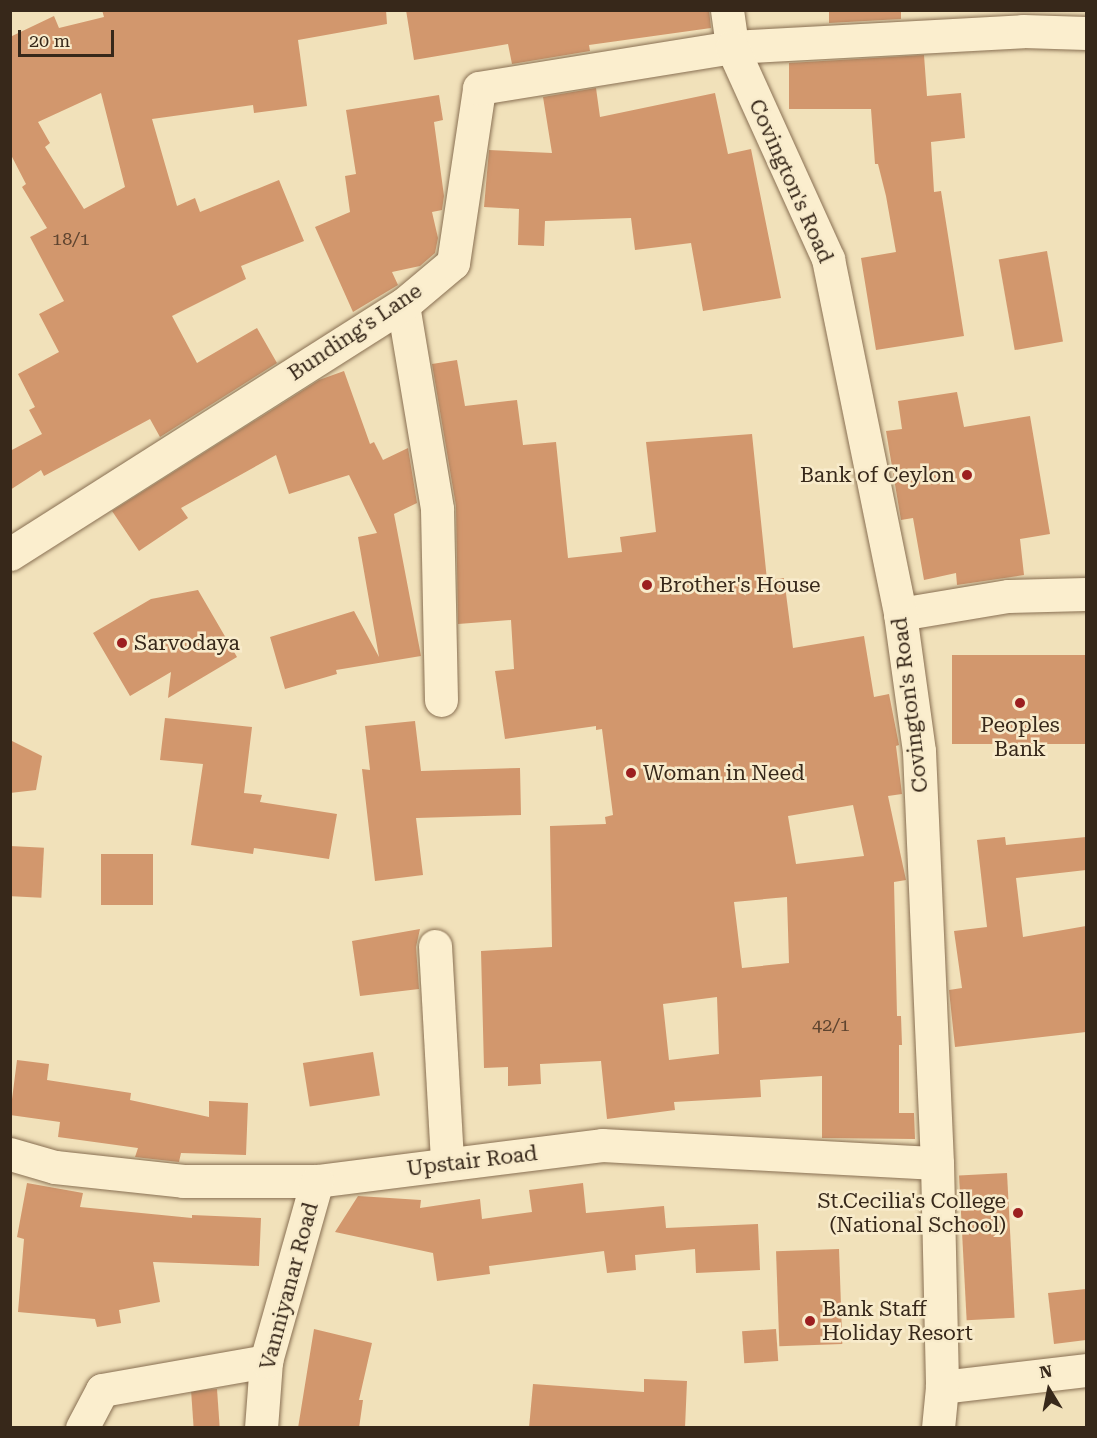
<!DOCTYPE html>
<style>
body{margin:0}
#map{position:relative;width:1097px;height:1438px;overflow:hidden;background:#f1e1ba;font-family:"Roboto Serif",serif}
div>[style]{position:absolute}
[style*='--x']{left:calc(var(--x)*1px);top:calc(var(--y)*1px);width:calc(var(--w)*1px);rotate:calc(var(--a)*1deg)}
.building>*{inset:0;background:#d2976d;transform-origin:0 0}
.roads{filter:drop-shadow(0 0 2px #897053) drop-shadow(0 0 2px #897053)}
.minor>*{height:33px;margin:-16.5px;padding:0 16.5px;transform-origin:16.5px;border-radius:16.5px;background:#fbeece}
.secondary>*{height:33px;margin:-16.5px;padding:0 16.5px;transform-origin:16.5px;border-radius:16.5px;background:#fbeece}
.dots>*{width:16px;height:16px;translate:-50% -50%;box-sizing:border-box;border:3px solid #f8ebcb;border-radius:50%}
span{translate:-50% -50%;white-space:nowrap;text-align:center;line-height:1.15;-webkit-text-stroke:5px #f8ebcb;paint-order:stroke}
.number-label{font-size:18px;color:#5e442f}
.number-label span{-webkit-text-stroke-width:0}
.street-label{font-size:21px;color:#37281a}
.poi-label{font-size:21px;color:#37281a}
.right{translate:-100% -50%;text-align:right}
.left{translate:0 -50%;text-align:left}
.frame{position:absolute;inset:0;border:12px solid #37281a;pointer-events:none}
.north{position:absolute;left:1019px;top:1360px;width:60px;height:60px;-webkit-text-stroke:4px #f8ebcb;paint-order:stroke;rotate:350deg;font-size:16px;font-weight:700;line-height:24px;text-align:center;color:#37281a}
.north::after{content:'';display:block;margin:auto;width:21px;height:27px;background:#37281a;clip-path:polygon(50% 0,100% 100%,50% 72%,0 100%)}
.scale{position:absolute;left:18px;top:30px;width:96px;height:27px;box-sizing:border-box;border:3px solid #37281a;border-top:0;padding-left:8px;font-size:18px;line-height:21px;white-space:nowrap;color:#37281a;-webkit-text-stroke:4px #f8ebcb;paint-order:stroke}
</style>
<div id="map">
<div class="building">
<div style="clip-path:polygon(evenodd,102px 10px,386px 10px,387px 24px,298px 40px,307px 106px,254px 113px,253px 105px,152px 119px,177px 206px,195px 198px,200px 212px,279px 180px,304px 241px,241px 266px,246px 279px,172px 316px,197px 363px,257px 328px,277px 363px,160px 437px,150px 419px,44px 476px,41px 470px,10px 490px,10px 451px,42px 434px,29px 410px,35px 407px,18px 374px,59px 352px,39px 314px,64px 301px,30px 237px,47px 228px,22px 187px,26px 184px,10px 153px,10px 37px,54px 16px,59px 28px,104px 17px,102px 10px,101px 93px,125px 187px,84px 209px,45px 147px,50px 143px,38px 122px,101px 93px)"></div>
<div style="clip-path:polygon(406px 10px,709px 10px,711px 28px,589px 45px,590px 51px,512px 64px,508px 44px,414px 60px)"></div>
<div style="clip-path:polygon(829px 10px,901px 10px,901px 19px,829px 23px)"></div>
<div style="clip-path:polygon(924px 55px,927px 96px,961px 93px,965px 138px,931px 142px,934px 192px,941px 191px,964px 336px,876px 350px,861px 258px,896px 252px,886px 196px,878px 164px,875px 164px,871px 109px,789px 109px,789px 63px)"></div>
<div style="clip-path:polygon(596px 88px,600px 117px,715px 93px,728px 154px,751px 149px,781px 298px,703px 311px,691px 243px,635px 250px,631px 218px,545px 221px,544px 246px,518px 245px,519px 209px,484px 207px,489px 150px,552px 153px,543px 97px)"></div>
<div style="clip-path:polygon(439px 95px,443px 120px,434px 122px,444px 196px,442px 210px,432px 212px,438px 238px,435px 253px,420px 266px,392px 272px,398px 285px,353px 312px,315px 227px,350px 212px,345px 176px,356px 174px,346px 110px)"></div>
<div style="left:1047px;top:251px;width:92px;height:49px;rotate:80deg"></div>
<div style="clip-path:polygon(evenodd,457px 360px,465px 406px,517px 400px,523px 445px,556px 442px,568px 558px,622px 552px,620px 537px,656px 532px,646px 442px,752px 434px,767px 580px,784px 578px,793px 648px,864px 636px,874px 697px,889px 694px,899px 745px,896px 746px,902px 794px,888px 796px,906px 880px,894px 882px,897px 1016px,901px 1016px,902px 1045px,899px 1045px,899px 1113px,914px 1113px,915px 1139px,822px 1138px,822px 1076px,760px 1080px,761px 1097px,674px 1102px,675px 1110px,607px 1119px,601px 1061px,540px 1064px,541px 1084px,508px 1086px,508px 1067px,484px 1068px,481px 951px,552px 947px,550px 826px,606px 824px,605px 817px,613px 815px,602px 729px,596px 730px,596px 726px,505px 739px,495px 671px,514px 669px,511px 620px,458px 624px,456px 506px,432px 364px,457px 360px,853px 805px,864px 856px,796px 864px,788px 816px,853px 805px,457px 360px,787px 897px,789px 963px,742px 968px,734px 902px,787px 897px,457px 360px,717px 997px,719px 1054px,669px 1060px,663px 1004px,717px 997px)"></div>
<div style="clip-path:polygon(344px 371px,370px 444px,374px 442px,383px 460px,408px 448px,417px 503px,394px 514px,421px 656px,336px 670px,337px 674px,285px 689px,270px 637px,354px 611px,379px 657px,358px 537px,377px 533px,349px 475px,289px 494px,276px 455px,181px 508px,188px 518px,139px 551px,112px 511px,319px 380px)"></div>
<div style="clip-path:polygon(957px 392px,964px 427px,1030px 416px,1050px 534px,1020px 539px,1024px 575px,957px 585px,956px 573px,924px 580px,913px 518px,901px 520px,886px 431px,902px 429px,898px 401px)"></div>
<div style="clip-path:polygon(198px 590px,237px 657px,168px 698px,171px 672px,130px 696px,93px 633px,151px 599px)"></div>
<div style="left:1086px;top:655px;width:89px;height:134px;rotate:90deg"></div>
<div style="clip-path:polygon(165px 718px,252px 727px,244px 793px,262px 795px,260px 802px,337px 814px,329px 859px,254px 848px,253px 854px,191px 845px,203px 764px,160px 760px)"></div>
<div style="clip-path:polygon(415px 721px,421px 771px,520px 768px,521px 815px,416px 818px,423px 875px,375px 881px,362px 769px,370px 770px,365px 726px)"></div>
<div style="clip-path:polygon(10px 740px,42px 756px,36px 790px,10px 793px)"></div>
<div style="clip-path:polygon(1005px 837px,1006px 845px,1086px 837px,1086px 870px,1016px 878px,1023px 937px,1086px 926px,1086px 1032px,955px 1047px,949px 990px,962px 988px,954px 931px,987px 927px,977px 840px)"></div>
<div style="left:10px;top:846px;width:34px;height:50px;rotate:3deg"></div>
<div style="left:101px;top:854px;width:52px;height:51px"></div>
<div style="clip-path:polygon(420px 929px,416px 947px,419px 989px,360px 996px,352px 941px)"></div>
<div style="left:373px;top:1052px;width:44px;height:71px;rotate:81deg"></div>
<div style="clip-path:polygon(17px 1060px,49px 1064px,47px 1080px,131px 1093px,130px 1100px,209px 1117px,209px 1101px,248px 1103px,246px 1155px,181px 1153px,179px 1162px,135px 1157px,138px 1148px,58px 1137px,60px 1122px,10px 1115px)"></div>
<div style="left:1007px;top:1173px;width:145px;height:48px;rotate:87deg"></div>
<div style="clip-path:polygon(27px 1183px,83px 1193px,80px 1207px,192px 1218px,192px 1215px,261px 1218px,259px 1266px,153px 1262px,160px 1302px,119px 1310px,121px 1323px,97px 1327px,95px 1319px,18px 1312px,24px 1239px,17px 1237px)"></div>
<div style="clip-path:polygon(583px 1183px,586px 1213px,664px 1206px,666px 1228px,758px 1224px,760px 1270px,696px 1273px,695px 1249px,635px 1255px,636px 1270px,607px 1273px,604px 1251px,489px 1266px,490px 1274px,437px 1281px,433px 1253px,335px 1232px,358px 1196px,421px 1200px,420px 1208px,480px 1199px,482px 1219px,532px 1212px,529px 1190px)"></div>
<div style="left:839px;top:1249px;width:95px;height:63px;rotate:88deg"></div>
<div style="clip-path:polygon(1086px 1289px,1086px 1340px,1054px 1344px,1048px 1293px)"></div>
<div style="clip-path:polygon(314px 1329px,372px 1343px,359px 1400px,363px 1400px,359px 1428px,298px 1428px)"></div>
<div style="left:776px;top:1329px;width:32px;height:34px;rotate:86deg"></div>
<div style="clip-path:polygon(644px 1379px,687px 1381px,685px 1428px,529px 1428px,533px 1384px,644px 1392px)"></div>
<div style="left:217px;top:1389px;width:39px;height:26px;rotate:86deg"></div>
</div>
<div class="roads">
<div class="minor">
<div style="--x:403;--y:305;--w:207;--a:80.5"></div>
<div style="--x:437;--y:509;--w:191;--a:88.8"></div>
<div style="--x:10;--y:554;--w:465;--a:-32.4"></div>
<div style="--x:403;--y:305;--w:65;--a:-40"></div>
<div style="--x:453;--y:263;--w:177;--a:-81.5"></div>
<div style="--x:479;--y:88;--w:256;--a:-9.2"></div>
<div style="--x:732;--y:47;--w:291;--a:-3.1"></div>
<div style="--x:1023;--y:31;--w:63;--a:1.8"></div>
<div style="--x:900;--y:614;--w:109;--a:-9.5"></div>
<div style="--x:1008;--y:596;--w:78;--a:-1.5"></div>
<div style="--x:435;--y:946;--w:217;--a:86.8"></div>
<div style="--x:10;--y:1154;--w:47;--a:16.1"></div>
<div style="--x:55;--y:1167;--w:129;--a:6.2"></div>
<div style="--x:183;--y:1181;--w:134;--a:0"></div>
<div style="--x:317;--y:1181;--w:287;--a:-7.2"></div>
<div style="--x:602;--y:1145;--w:335;--a:3.1"></div>
<div style="--x:942;--y:1387;--w:145;--a:-6.7"></div>
<div style="--x:82;--y:1428;--w:43;--a:-62.2"></div>
<div style="--x:102;--y:1390;--w:167;--a:-10"></div>
<div style="--x:261;--y:1428;--w:67;--a:-85.7"></div>
<div style="--x:266;--y:1361;--w:187;--a:-74.2"></div>
</div>
<div class="secondary">
<div style="--x:727;--y:10;--w:37;--a:82"></div>
<div style="--x:732;--y:47;--w:233;--a:65.6"></div>
<div style="--x:828;--y:259;--w:362;--a:78.5"></div>
<div style="--x:900;--y:614;--w:138;--a:82.1"></div>
<div style="--x:919;--y:751;--w:412;--a:87.5"></div>
<div style="--x:937;--y:1163;--w:224;--a:88.7"></div>
<div style="--x:942;--y:1387;--w:41;--a:95.6"></div>
</div>
</div>
<div class="dots">
<div style="left:967px;top:475px;background:#9c1f20"></div>
<div style="left:647px;top:585px;background:#9c1f20"></div>
<div style="left:122px;top:643px;background:#9c1f20"></div>
<div style="left:1020px;top:703px;background:#9c1f20"></div>
<div style="left:631px;top:773px;background:#9c1f20"></div>
<div style="left:1018px;top:1213px;background:#9c1f20"></div>
<div style="left:810px;top:1321px;background:#9c1f20"></div>
</div>
<div class="number-label">
<span style="left:71px;top:239px">18/1</span>
<span style="left:831px;top:1025px">42/1</span>
</div>
<div class="street-label">
<span style="left:791px;top:181px;rotate:66deg">Covington's Road</span>
<span style="left:355px;top:332px;rotate:-34deg">Bunding's Lane</span>
<span style="left:910px;top:705px;rotate:-97deg">Covington's Road</span>
<span style="left:472px;top:1161px;rotate:-7deg">Upstair Road</span>
<span style="left:289px;top:1286px;rotate:-75deg">Vanniyanar Road</span>
</div>
<div class="poi-label">
<span class="right" style="left:955px;top:475px">Bank of Ceylon</span>
<span class="left" style="left:659px;top:585px">Brother's House</span>
<span class="left" style="left:134px;top:643px">Sarvodaya</span>
<span style="left:1020px;top:737px">Peoples<br>Bank</span>
<span class="left" style="left:643px;top:773px">Woman in Need</span>
<span class="right" style="left:1006px;top:1213px">St.Cecilia's College<br>(National School)</span>
<span class="left" style="left:822px;top:1321px">Bank Staff<br>Holiday Resort</span>
</div>
<div class="frame"></div>
<div class="north">N</div>
<div class="scale">20 m</div>
</div>
